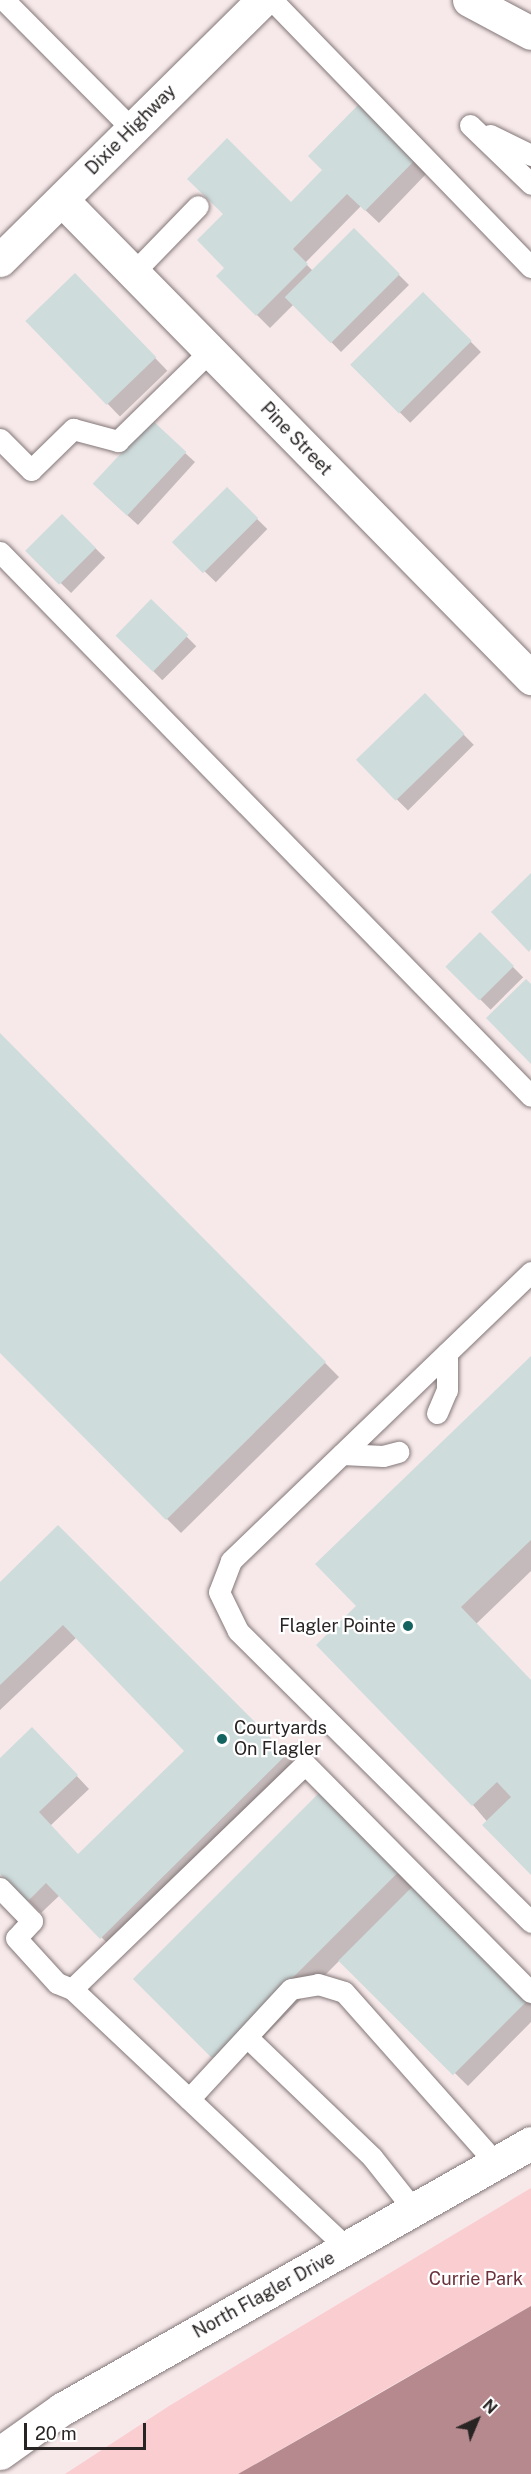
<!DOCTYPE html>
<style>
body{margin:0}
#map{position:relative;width:531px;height:2474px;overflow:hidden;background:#f7e9ea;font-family:"Public Sans",sans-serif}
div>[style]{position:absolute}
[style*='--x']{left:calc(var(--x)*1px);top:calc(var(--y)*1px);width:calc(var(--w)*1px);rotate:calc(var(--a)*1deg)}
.green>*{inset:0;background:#facdd1}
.water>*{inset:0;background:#b6898e}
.shadow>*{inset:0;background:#0003;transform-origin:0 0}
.building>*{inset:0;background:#cedcdc;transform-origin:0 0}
.roads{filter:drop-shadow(0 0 2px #837778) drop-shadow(0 0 2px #837778)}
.service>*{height:21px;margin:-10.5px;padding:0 10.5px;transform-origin:10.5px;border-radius:10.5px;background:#fff}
.minor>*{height:33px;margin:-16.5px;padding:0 16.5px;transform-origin:16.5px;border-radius:16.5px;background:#fff}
.tertiary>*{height:33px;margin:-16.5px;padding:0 16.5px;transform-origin:16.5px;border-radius:16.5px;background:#fff}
.primary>*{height:33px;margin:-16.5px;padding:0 16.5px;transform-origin:16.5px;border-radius:16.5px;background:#fff}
.dots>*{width:16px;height:16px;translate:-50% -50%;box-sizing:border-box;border:3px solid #fff;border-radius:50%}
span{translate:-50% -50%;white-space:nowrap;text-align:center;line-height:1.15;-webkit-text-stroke:4.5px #fff;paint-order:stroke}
.street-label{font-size:18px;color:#292424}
.poi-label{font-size:18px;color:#292424}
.right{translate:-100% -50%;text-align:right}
.left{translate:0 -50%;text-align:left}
.park-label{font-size:18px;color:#6b303a}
.north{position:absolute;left:447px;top:2390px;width:60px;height:60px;-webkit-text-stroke:4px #fff;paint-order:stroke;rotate:44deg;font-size:16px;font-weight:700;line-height:24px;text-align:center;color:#292424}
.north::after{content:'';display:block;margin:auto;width:21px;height:27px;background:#292424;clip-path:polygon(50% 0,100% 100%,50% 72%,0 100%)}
.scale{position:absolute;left:24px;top:2423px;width:122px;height:27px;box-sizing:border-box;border:3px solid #292424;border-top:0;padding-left:8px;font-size:18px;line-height:21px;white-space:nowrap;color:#292424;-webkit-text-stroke:4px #fff;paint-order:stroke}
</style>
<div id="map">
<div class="green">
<div style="clip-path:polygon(531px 2188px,531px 2306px,238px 2474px,65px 2474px,169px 2406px)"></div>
</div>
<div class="water">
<div style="clip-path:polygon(531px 2306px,531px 2474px,238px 2474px,377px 2395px)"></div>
</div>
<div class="shadow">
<div style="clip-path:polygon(359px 106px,427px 173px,379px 223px,361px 206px,305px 263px,313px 271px,354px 230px,409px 285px,341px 352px,294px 304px,270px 328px,218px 276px,324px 170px)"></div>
<div style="left:75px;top:275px;width:133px;height:66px;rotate:46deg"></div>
<div style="left:423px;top:294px;width:82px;height:100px;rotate:45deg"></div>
<div style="clip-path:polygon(185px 453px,195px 462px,138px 525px,104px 494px)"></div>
<div style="left:227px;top:490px;width:56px;height:74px;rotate:44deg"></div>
<div style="left:62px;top:516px;width:60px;height:49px;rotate:44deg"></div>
<div style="left:151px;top:601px;width:64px;height:48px;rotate:45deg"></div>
<div style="left:425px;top:696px;width:69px;height:93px;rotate:45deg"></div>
<div style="left:480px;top:934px;width:61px;height:46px;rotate:45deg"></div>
<div style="clip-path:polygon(0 1035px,339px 1377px,181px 1533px,0 1351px)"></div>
<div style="clip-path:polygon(531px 1358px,531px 1571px,476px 1624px,531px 1681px,531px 1873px,473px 1805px,358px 1606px)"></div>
<div style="clip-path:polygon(58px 1527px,299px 1768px,114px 1950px,60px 1895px,41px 1913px,0 1872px,0 1760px,45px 1742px,89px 1789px,50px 1826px,78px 1855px,186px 1752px,77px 1637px,0 1710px,0 1585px)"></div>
<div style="clip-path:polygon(321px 1793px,531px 2004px,531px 2022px,468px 2086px,340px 1960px,229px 2072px,136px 1980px)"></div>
</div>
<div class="building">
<div style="clip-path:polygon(359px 104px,416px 159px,365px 211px,347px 194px,293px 249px,308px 264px,256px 316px,216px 276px,224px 268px,197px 240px,223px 214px,187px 179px,227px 138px,291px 202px,322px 170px,308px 156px)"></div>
<div style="left:354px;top:228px;width:65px;height:98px;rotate:45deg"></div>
<div style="left:75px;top:273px;width:117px;height:69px;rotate:46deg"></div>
<div style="left:423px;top:292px;width:69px;height:103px;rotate:45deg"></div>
<div style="left:152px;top:420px;width:47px;height:87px;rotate:43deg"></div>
<div style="left:227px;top:487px;width:44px;height:78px;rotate:45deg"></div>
<div style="left:62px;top:514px;width:48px;height:52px;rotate:45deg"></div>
<div style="left:151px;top:599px;width:52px;height:51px;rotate:44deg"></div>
<div style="left:425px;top:693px;width:57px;height:96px;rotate:46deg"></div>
<div style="clip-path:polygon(531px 873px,531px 949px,529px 952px,491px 912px)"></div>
<div style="left:480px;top:932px;width:48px;height:49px;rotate:45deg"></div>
<div style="clip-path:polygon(526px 979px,531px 984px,531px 1064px,486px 1018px)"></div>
<div style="clip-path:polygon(0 1033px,326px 1362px,166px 1520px,0 1353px)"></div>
<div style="clip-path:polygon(531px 1356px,531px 1540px,461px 1607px,531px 1680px,531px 1875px,482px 1825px,511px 1797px,497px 1782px,472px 1806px,316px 1645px,356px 1606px,315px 1564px)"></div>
<div style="clip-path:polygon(58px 1525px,287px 1754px,100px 1939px,46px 1883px,27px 1902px,0 1874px,0 1758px,32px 1727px,78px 1775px,39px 1812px,78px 1854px,184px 1751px,63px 1625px,0 1685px,0 1582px)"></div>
<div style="left:321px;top:1791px;width:112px;height:266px;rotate:45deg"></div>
<div style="left:414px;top:1885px;width:162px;height:107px;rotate:45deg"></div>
</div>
<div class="roads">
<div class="service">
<div style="--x:4;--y:0;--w:182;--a:45.2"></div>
<div style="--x:272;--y:0;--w:372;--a:45.9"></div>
<div style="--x:470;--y:125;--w:85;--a:44"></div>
<div style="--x:490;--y:135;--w:46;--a:26"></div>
<div style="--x:133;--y:273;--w:93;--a:-45.9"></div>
<div style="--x:0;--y:439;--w:44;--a:45"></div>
<div style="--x:31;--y:470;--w:59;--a:-44.3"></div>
<div style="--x:73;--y:429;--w:47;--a:14.9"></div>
<div style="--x:118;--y:441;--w:129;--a:-44.4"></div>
<div style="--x:0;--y:552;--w:760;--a:45.69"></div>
<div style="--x:531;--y:1272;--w:417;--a:136.1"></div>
<div style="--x:231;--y:1561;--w:33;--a:111"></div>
<div style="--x:219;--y:1592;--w:43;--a:64"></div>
<div style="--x:238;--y:1631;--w:413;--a:44.8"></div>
<div style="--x:437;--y:1413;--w:25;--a:-67"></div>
<div style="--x:447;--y:1390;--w:37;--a:-90"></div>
<div style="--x:342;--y:1454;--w:41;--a:2.8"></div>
<div style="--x:383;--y:1456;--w:16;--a:-15"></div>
<div style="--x:0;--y:1888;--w:46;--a:45.9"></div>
<div style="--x:32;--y:1921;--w:23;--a:133"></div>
<div style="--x:16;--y:1938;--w:61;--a:47.7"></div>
<div style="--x:57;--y:1983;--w:16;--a:22"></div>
<div style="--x:247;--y:2037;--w:173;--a:43.8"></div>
<div style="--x:372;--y:2157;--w:68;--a:51.6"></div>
<div style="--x:189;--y:2099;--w:150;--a:-47.2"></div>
<div style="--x:291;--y:1989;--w:27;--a:-10"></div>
<div style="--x:318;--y:1984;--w:27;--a:17"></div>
<div style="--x:344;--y:1992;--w:229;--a:48.4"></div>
<div style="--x:347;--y:2248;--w:378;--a:-136.7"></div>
<div style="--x:72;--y:1989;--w:324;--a:-44"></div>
<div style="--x:305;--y:1764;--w:321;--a:45.3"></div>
</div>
<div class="minor">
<div style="--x:469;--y:0;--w:70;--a:28"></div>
<div style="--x:62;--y:200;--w:670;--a:45.54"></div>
</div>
<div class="tertiary">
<div style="--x:0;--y:2453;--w:76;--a:-35.4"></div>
<div style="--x:62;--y:2409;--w:539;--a:-29.56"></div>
</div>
<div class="primary">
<div style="--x:0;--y:260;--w:370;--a:-44.7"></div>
</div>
</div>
<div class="dots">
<div style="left:408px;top:1626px;background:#136361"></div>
<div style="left:222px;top:1739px;background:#136361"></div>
</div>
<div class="street-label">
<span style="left:131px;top:130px;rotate:-45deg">Dixie Highway</span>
<span style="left:296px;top:439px;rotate:46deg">Pine Street</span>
<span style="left:264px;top:2295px;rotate:-29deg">North Flagler Drive</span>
</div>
<div class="poi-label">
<span class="right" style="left:396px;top:1626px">Flagler Pointe</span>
<span class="left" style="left:234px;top:1739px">Courtyards<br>On Flagler</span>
</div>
<div class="park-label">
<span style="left:476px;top:2279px">Currie Park</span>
</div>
<div class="north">N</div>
<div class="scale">20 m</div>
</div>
